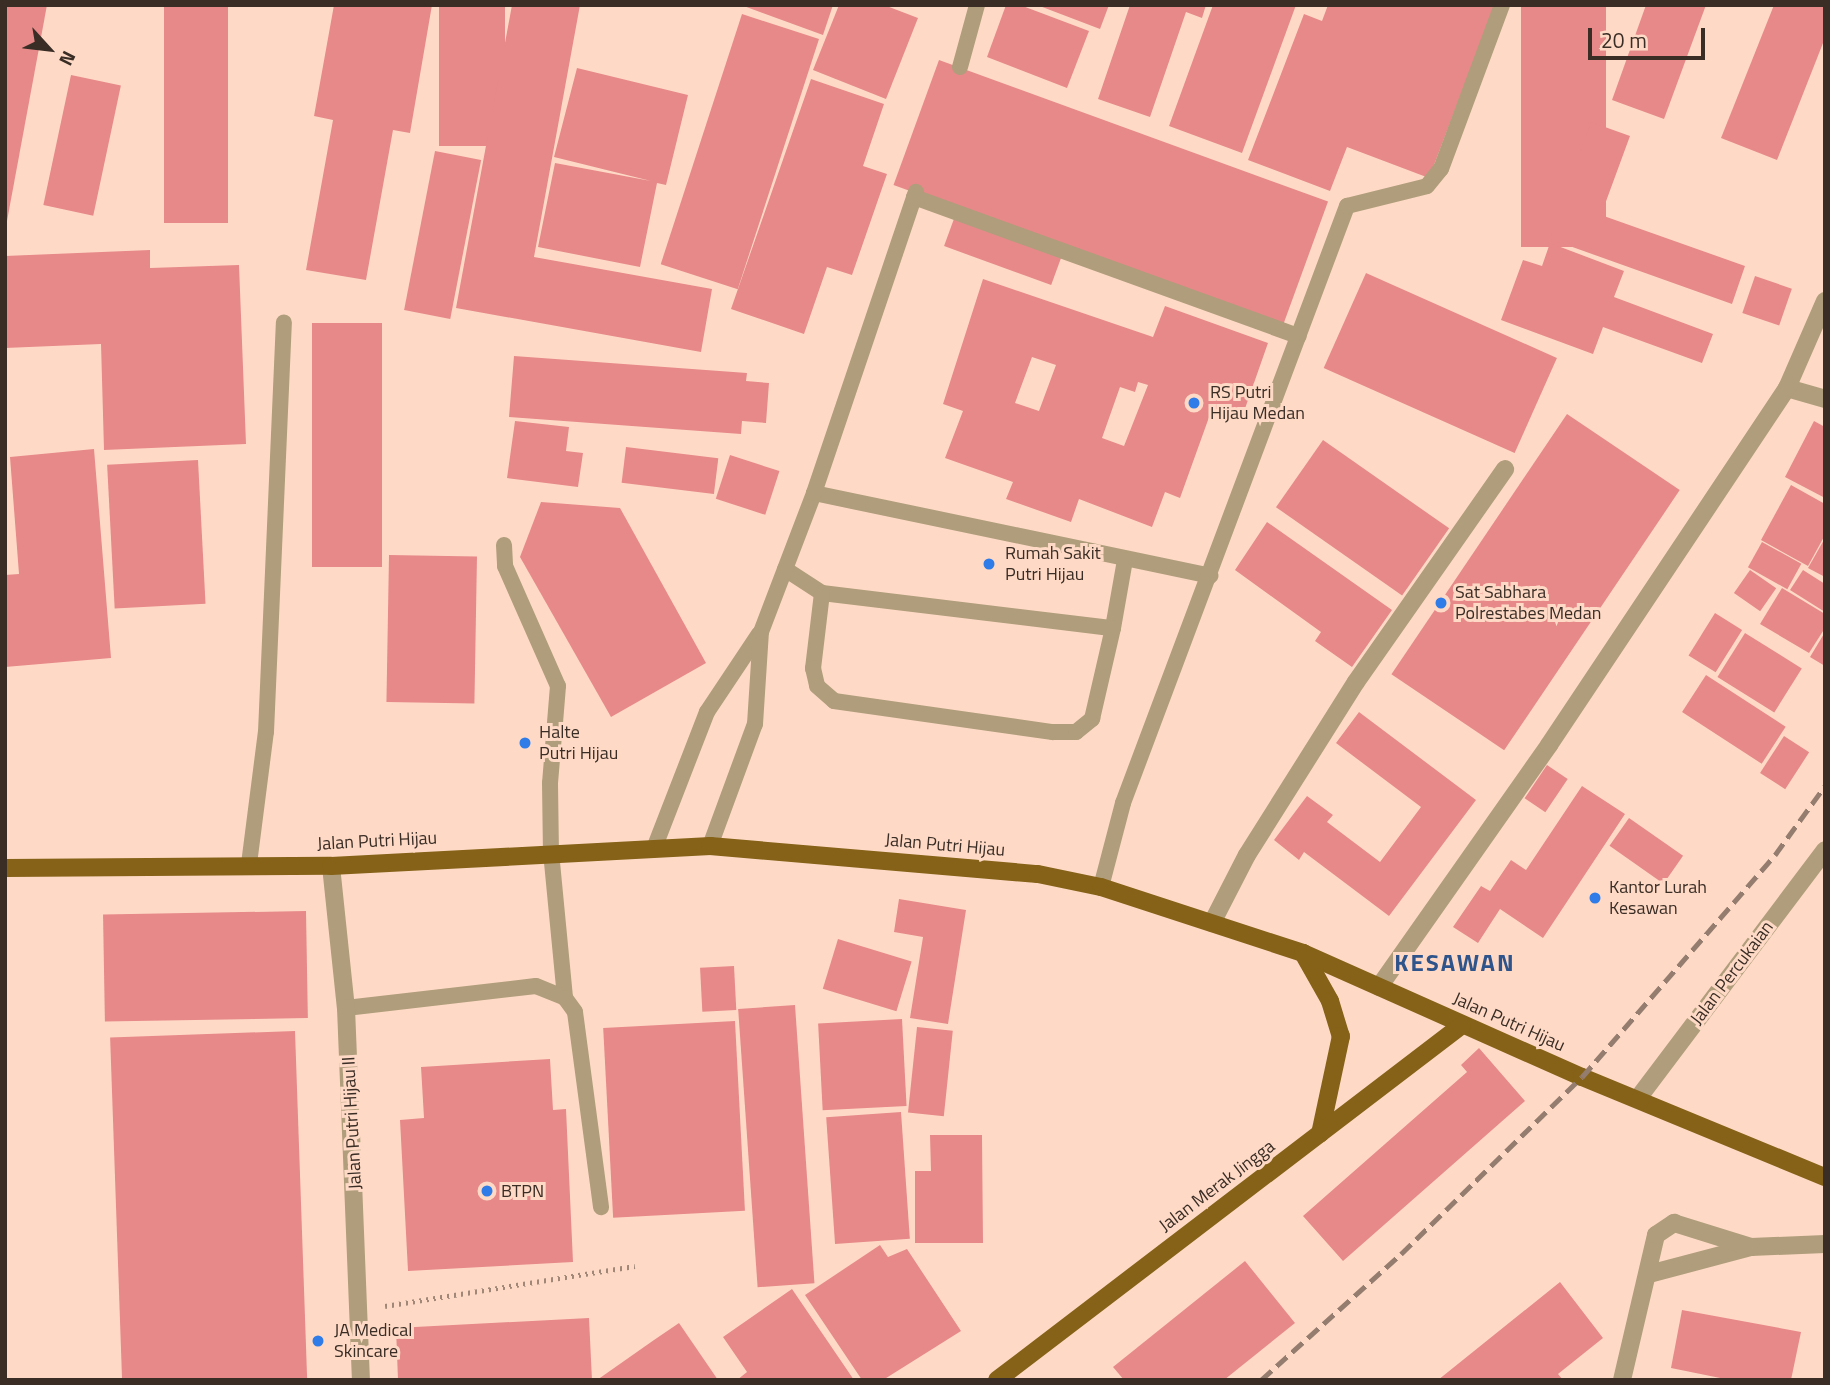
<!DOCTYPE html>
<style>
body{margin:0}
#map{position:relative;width:1830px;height:1385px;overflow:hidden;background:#fedac6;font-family:"Titillium Web",sans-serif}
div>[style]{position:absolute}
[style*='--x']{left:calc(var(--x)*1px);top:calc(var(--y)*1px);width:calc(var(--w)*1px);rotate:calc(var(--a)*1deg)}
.building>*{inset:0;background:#e78989;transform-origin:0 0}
.path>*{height:4.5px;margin-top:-2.25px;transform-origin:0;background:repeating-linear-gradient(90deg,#a08778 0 2px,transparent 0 7px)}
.service>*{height:16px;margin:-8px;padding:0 8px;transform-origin:8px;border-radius:8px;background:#b09d7b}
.minor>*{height:18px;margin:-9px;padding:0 9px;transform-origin:9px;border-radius:9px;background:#b09d7b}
.primary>*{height:18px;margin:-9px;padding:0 9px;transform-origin:9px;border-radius:9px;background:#856217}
.rail>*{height:5px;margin-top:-2.5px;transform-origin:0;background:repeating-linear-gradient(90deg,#947c6f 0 14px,transparent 0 21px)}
.dots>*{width:19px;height:19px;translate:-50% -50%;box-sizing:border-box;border:4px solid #fedac6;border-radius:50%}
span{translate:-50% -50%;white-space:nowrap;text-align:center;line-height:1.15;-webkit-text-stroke:6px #fedac6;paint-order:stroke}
.poi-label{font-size:18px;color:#3a2d25}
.left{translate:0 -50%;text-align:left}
.street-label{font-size:18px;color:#3a2d25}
.district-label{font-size:24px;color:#2e548b;font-weight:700;letter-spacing:2px}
.frame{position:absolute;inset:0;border:7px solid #3a2d25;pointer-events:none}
.north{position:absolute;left:14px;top:14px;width:70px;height:70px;-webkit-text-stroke:5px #fedac6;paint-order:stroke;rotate:117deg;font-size:19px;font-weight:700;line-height:28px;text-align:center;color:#3a2d25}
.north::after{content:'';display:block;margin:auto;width:24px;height:32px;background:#3a2d25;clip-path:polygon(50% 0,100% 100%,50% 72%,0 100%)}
.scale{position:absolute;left:1588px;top:28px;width:117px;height:32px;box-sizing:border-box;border:4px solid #3a2d25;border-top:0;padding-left:9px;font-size:21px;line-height:24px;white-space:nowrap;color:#3a2d25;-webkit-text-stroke:5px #fedac6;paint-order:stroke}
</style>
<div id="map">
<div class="building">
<div style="clip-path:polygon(5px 5px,47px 5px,7px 221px,5px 220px)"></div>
<div style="left:164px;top:5px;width:64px;height:218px"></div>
<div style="clip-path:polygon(334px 5px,432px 5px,410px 133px,393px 130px,366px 280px,306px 270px,333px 120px,314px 116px)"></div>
<div style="left:439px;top:5px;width:66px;height:141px"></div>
<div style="clip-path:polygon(512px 5px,580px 5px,534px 257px,712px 289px,701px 352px,456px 308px)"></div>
<div style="clip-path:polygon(741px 5px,833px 5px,823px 35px)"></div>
<div style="clip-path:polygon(839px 5px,884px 5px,918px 18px,886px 99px,813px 70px)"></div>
<div style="clip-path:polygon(1006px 5px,1020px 5px,1089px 31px,1067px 88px,987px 57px)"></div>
<div style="clip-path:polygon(1037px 5px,1109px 5px,1100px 29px)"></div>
<div style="clip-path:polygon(1130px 5px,1206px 5px,1202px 18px,1186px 12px,1150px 117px,1098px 99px)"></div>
<div style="clip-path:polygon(1213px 5px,1296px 5px,1242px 153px,1169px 126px)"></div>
<div style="clip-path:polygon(1328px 5px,1495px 5px,1429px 178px,1347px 147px,1330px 191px,1248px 160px,1304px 14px,1322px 21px)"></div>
<div style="left:1521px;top:5px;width:85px;height:242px"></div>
<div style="clip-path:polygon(1646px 5px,1706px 5px,1664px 119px,1612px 100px)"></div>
<div style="clip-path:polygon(1774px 5px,1825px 5px,1825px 38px,1777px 160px,1721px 138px)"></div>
<div style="left:742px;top:14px;width:81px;height:263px;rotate:18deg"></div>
<div style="left:939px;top:60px;width:414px;height:133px;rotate:20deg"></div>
<div style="clip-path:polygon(577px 68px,688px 95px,666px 185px,657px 183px,640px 267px,538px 247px,555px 163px,651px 181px,554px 157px)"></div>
<div style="left:71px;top:75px;width:51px;height:133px;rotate:12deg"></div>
<div style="clip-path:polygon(811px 79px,884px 104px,863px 166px,887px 174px,852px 275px,827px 267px,804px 334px,731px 309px)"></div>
<div style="clip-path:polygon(1591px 122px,1630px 136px,1601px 215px,1745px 266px,1732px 304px,1550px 239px)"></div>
<div style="left:435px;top:151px;width:47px;height:162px;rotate:11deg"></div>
<div style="left:955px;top:216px;width:114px;height:32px;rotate:20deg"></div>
<div style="clip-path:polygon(1550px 243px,1624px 271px,1614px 297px,1713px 334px,1702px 363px,1603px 327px,1593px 354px,1501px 320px,1523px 260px,1542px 266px)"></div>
<div style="clip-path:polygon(150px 250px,150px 268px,239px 265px,246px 444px,104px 450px,101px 344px,5px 348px,5px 256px)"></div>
<div style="left:1366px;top:273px;width:209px;height:104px;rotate:24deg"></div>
<div style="left:1755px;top:276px;width:39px;height:39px;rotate:19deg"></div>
<div style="clip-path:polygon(evenodd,983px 279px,1153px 337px,1165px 306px,1268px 343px,1241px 420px,1212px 409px,1180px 498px,1165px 492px,1152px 527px,1079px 499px,1071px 522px,1006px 499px,1013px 482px,945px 458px,963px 411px,943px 404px,983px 279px,1032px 357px,1056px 365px,1039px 411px,1015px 403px,1032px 357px,983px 279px,1138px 382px,1148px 385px,1124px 446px,1102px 438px,1120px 387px,1135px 392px,1138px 382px)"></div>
<div style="left:382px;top:323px;width:244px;height:70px;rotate:90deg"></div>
<div style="clip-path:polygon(514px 356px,747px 373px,746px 381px,769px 383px,766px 423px,742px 421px,741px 434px,509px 417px)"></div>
<div style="left:1567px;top:414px;width:136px;height:314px;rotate:34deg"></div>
<div style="clip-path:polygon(515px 421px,569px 427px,566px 451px,583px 453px,578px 487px,507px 478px)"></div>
<div style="clip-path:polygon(1814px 421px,1825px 427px,1825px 498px,1785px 477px)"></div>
<div style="left:1323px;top:440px;width:154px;height:82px;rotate:35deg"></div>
<div style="left:626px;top:447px;width:93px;height:36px;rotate:7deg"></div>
<div style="clip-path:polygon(94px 449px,111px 658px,5px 667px,5px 575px,19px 574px,10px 457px)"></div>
<div style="left:730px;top:455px;width:52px;height:46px;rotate:18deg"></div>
<div style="left:198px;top:460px;width:144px;height:91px;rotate:87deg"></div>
<div style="clip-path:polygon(1791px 485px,1825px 504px,1825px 535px,1808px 566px,1761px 540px)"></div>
<div style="clip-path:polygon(541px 502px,620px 508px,706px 663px,611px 717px,520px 557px)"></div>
<div style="clip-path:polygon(1267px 522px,1392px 610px,1352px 667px,1315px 641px,1321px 632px,1235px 570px)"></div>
<div style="clip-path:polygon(1825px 538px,1825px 577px,1808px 568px)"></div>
<div style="left:1762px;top:542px;width:45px;height:29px;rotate:29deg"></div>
<div style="left:389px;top:555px;width:88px;height:147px;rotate:1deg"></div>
<div style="left:1750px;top:570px;width:32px;height:28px;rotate:35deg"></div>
<div style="clip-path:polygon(1803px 570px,1825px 584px,1825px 612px,1790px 590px)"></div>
<div style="clip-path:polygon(1782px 588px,1825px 614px,1825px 628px,1809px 653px,1760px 624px)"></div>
<div style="left:1715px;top:613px;width:32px;height:50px;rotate:32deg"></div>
<div style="clip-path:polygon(1825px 632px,1825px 666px,1810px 657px)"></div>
<div style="left:1745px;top:633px;width:67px;height:52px;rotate:32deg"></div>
<div style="left:1706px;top:675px;width:95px;height:44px;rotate:33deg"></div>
<div style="clip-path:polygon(1359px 712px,1476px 800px,1389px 916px,1304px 852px,1299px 860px,1274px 840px,1307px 796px,1333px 815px,1327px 822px,1380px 862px,1421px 807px,1336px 743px)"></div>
<div style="left:1784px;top:736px;width:30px;height:44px;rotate:33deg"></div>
<div style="left:1547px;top:765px;width:25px;height:40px;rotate:34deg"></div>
<div style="clip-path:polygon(1582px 786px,1625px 814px,1543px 938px,1500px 909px,1478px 943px,1453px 927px,1481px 886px,1490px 891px,1511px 860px,1526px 870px)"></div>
<div style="left:1629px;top:818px;width:66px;height:34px;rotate:35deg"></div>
<div style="clip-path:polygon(899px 899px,966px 910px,948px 1024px,910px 1018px,923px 937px,894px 932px)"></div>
<div style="left:306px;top:911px;width:107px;height:203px;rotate:89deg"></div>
<div style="left:838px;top:939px;width:77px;height:52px;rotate:17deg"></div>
<div style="left:734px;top:966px;width:44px;height:34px;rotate:87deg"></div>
<div style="left:795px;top:1005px;width:279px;height:57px;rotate:86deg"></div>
<div style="left:902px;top:1019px;width:87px;height:84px;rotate:87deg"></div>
<div style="left:735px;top:1021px;width:190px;height:132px;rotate:87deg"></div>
<div style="left:917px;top:1027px;width:36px;height:86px;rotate:6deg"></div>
<div style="left:295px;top:1031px;width:349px;height:185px;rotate:88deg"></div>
<div style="clip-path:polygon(1479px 1048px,1525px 1101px,1343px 1261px,1303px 1216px,1467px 1072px,1461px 1065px)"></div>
<div style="clip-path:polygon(550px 1059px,553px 1110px,566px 1109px,573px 1262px,408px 1271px,400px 1120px,424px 1118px,421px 1067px)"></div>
<div style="left:901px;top:1112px;width:127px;height:75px;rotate:86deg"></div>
<div style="clip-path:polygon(930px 1135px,982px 1135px,983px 1243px,915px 1243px,915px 1171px,931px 1171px)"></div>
<div style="clip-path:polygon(880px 1245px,888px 1257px,907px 1249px,961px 1331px,883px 1380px,862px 1380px,805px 1295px)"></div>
<div style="clip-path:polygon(1245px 1261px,1295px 1323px,1224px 1380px,1124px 1380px,1113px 1367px)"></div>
<div style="clip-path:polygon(1560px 1282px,1603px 1338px,1558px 1374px,1563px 1380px,1438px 1380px)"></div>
<div style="clip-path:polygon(792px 1289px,854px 1380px,737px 1380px,747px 1372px,723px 1337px)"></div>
<div style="clip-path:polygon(1682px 1310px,1801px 1332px,1791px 1380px,1730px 1380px,1671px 1368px)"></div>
<div style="clip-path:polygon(589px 1318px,592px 1380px,398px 1380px,396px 1328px)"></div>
<div style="clip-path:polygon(679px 1323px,718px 1380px,597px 1380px,654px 1340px)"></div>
</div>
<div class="path">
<div style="--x:385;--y:1306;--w:253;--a:-9.1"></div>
</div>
<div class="service">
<div style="--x:960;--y:67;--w:64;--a:-74.7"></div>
<div style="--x:914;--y:197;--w:409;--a:19.9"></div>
<div style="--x:814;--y:493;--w:405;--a:11.8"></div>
<div style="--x:504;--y:545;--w:21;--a:87"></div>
<div style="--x:505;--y:566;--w:131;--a:66.2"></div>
<div style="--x:558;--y:686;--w:97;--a:94.7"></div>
<div style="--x:550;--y:783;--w:69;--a:89.2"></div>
<div style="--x:551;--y:852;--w:147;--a:84.5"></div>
<div style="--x:785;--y:569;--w:44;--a:33"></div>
<div style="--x:822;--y:593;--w:293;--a:6.9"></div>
<div style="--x:1113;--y:628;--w:69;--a:-80"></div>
<div style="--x:822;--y:593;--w:76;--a:96.8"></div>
<div style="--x:813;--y:668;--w:18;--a:77"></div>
<div style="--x:817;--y:686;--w:23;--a:41"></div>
<div style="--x:834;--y:701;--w:221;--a:8.1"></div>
<div style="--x:1053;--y:732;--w:23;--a:0"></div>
<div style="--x:1076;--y:732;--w:21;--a:-39"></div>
<div style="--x:1092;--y:719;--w:93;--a:-77"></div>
<div style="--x:655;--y:846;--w:144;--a:-68.8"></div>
<div style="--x:707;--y:712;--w:94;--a:-56.3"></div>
<div style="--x:710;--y:846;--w:130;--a:-69.8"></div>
<div style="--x:755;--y:724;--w:92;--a:-86.3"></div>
<div style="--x:761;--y:632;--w:149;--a:-69.1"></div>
<div style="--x:814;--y:493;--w:318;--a:-71.3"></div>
<div style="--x:249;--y:864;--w:133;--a:-82.7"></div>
<div style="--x:266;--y:732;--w:410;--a:-87.5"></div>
<div style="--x:1101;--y:887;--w:87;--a:-75.3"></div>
<div style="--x:1123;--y:803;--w:638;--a:-69.43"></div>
<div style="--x:1347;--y:206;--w:82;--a:-14"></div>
<div style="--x:1427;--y:186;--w:22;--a:-51"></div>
<div style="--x:1441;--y:169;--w:175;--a:-69.6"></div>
<div style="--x:346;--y:1008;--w:191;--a:-6.6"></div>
<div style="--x:536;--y:986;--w:31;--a:22"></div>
<div style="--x:565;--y:998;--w:17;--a:54"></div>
<div style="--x:575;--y:1012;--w:197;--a:82.4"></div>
</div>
<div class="minor">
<div style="--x:1787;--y:388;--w:40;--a:16"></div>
<div style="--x:331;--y:866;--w:143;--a:84"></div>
<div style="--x:346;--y:1008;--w:372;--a:87.7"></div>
<div style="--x:1212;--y:923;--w:76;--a:-62.8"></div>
<div style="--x:1247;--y:855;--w:204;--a:-57.8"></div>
<div style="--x:1356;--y:682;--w:260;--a:-55"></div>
<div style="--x:1379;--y:987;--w:296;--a:-54.9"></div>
<div style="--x:1549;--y:745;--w:429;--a:-56.3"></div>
<div style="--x:1787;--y:388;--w:95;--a:-66.4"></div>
<div style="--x:1639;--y:1097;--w:309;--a:-53"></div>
<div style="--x:1649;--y:1274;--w:106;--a:-14.8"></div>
<div style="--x:1751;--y:1247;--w:74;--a:-2.3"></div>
<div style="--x:1622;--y:1380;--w:149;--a:-76.8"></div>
<div style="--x:1656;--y:1235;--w:22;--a:-34"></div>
<div style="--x:1674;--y:1223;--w:81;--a:17.3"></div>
</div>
<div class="primary">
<div style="--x:5;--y:868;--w:326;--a:-0.4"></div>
<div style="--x:331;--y:866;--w:380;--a:-3"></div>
<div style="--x:710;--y:846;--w:329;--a:4.9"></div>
<div style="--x:1038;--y:874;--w:64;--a:11.7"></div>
<div style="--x:1101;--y:887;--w:213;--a:18.1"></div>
<div style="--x:1303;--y:953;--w:305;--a:24"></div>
<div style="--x:1582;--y:1077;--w:263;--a:22.4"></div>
<div style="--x:1303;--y:953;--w:55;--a:60.6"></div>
<div style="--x:1330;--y:1001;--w:37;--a:73"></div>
<div style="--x:1341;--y:1036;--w:100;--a:102.1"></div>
<div style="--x:997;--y:1380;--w:585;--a:-37.36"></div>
</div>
<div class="rail">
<div style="--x:1261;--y:1380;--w:188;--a:-42"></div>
<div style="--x:1401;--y:1254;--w:253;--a:-44.4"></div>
<div style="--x:1582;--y:1077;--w:294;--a:-49"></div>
<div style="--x:1775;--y:855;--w:85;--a:-54.1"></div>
</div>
<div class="dots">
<div style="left:1194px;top:403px;background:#2f7ce8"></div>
<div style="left:989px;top:564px;background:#2f7ce8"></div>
<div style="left:1441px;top:603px;background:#2f7ce8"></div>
<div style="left:525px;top:743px;background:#2f7ce8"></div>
<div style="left:1595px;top:898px;background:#2f7ce8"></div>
<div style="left:487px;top:1191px;background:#2f7ce8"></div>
<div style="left:318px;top:1341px;background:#2f7ce8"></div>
</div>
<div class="poi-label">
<span class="left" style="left:1210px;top:403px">RS Putri<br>Hijau Medan</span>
<span class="left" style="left:1005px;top:564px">Rumah Sakit<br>Putri Hijau</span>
<span class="left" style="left:1455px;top:603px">Sat Sabhara<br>Polrestabes Medan</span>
<span class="left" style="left:539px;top:743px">Halte<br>Putri Hijau</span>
<span class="left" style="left:1609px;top:898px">Kantor Lurah<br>Kesawan</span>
<span class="left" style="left:501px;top:1191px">BTPN</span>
<span class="left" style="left:334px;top:1341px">JA Medical<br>Skincare</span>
</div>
<div class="street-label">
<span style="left:377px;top:841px;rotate:-3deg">Jalan Putri Hijau</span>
<span style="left:945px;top:845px;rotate:5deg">Jalan Putri Hijau</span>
<span style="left:1732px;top:973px;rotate:-53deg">Jalan Percukaian</span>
<span style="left:1509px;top:1022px;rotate:24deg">Jalan Putri Hijau</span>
<span style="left:352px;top:1123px;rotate:-93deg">Jalan Putri Hijau II</span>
<span style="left:1217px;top:1186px;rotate:-37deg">Jalan Merak Jingga</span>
</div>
<div class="district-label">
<span style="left:1455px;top:963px">KESAWAN</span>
</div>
<div class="frame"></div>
<div class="north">N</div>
<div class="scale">20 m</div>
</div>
